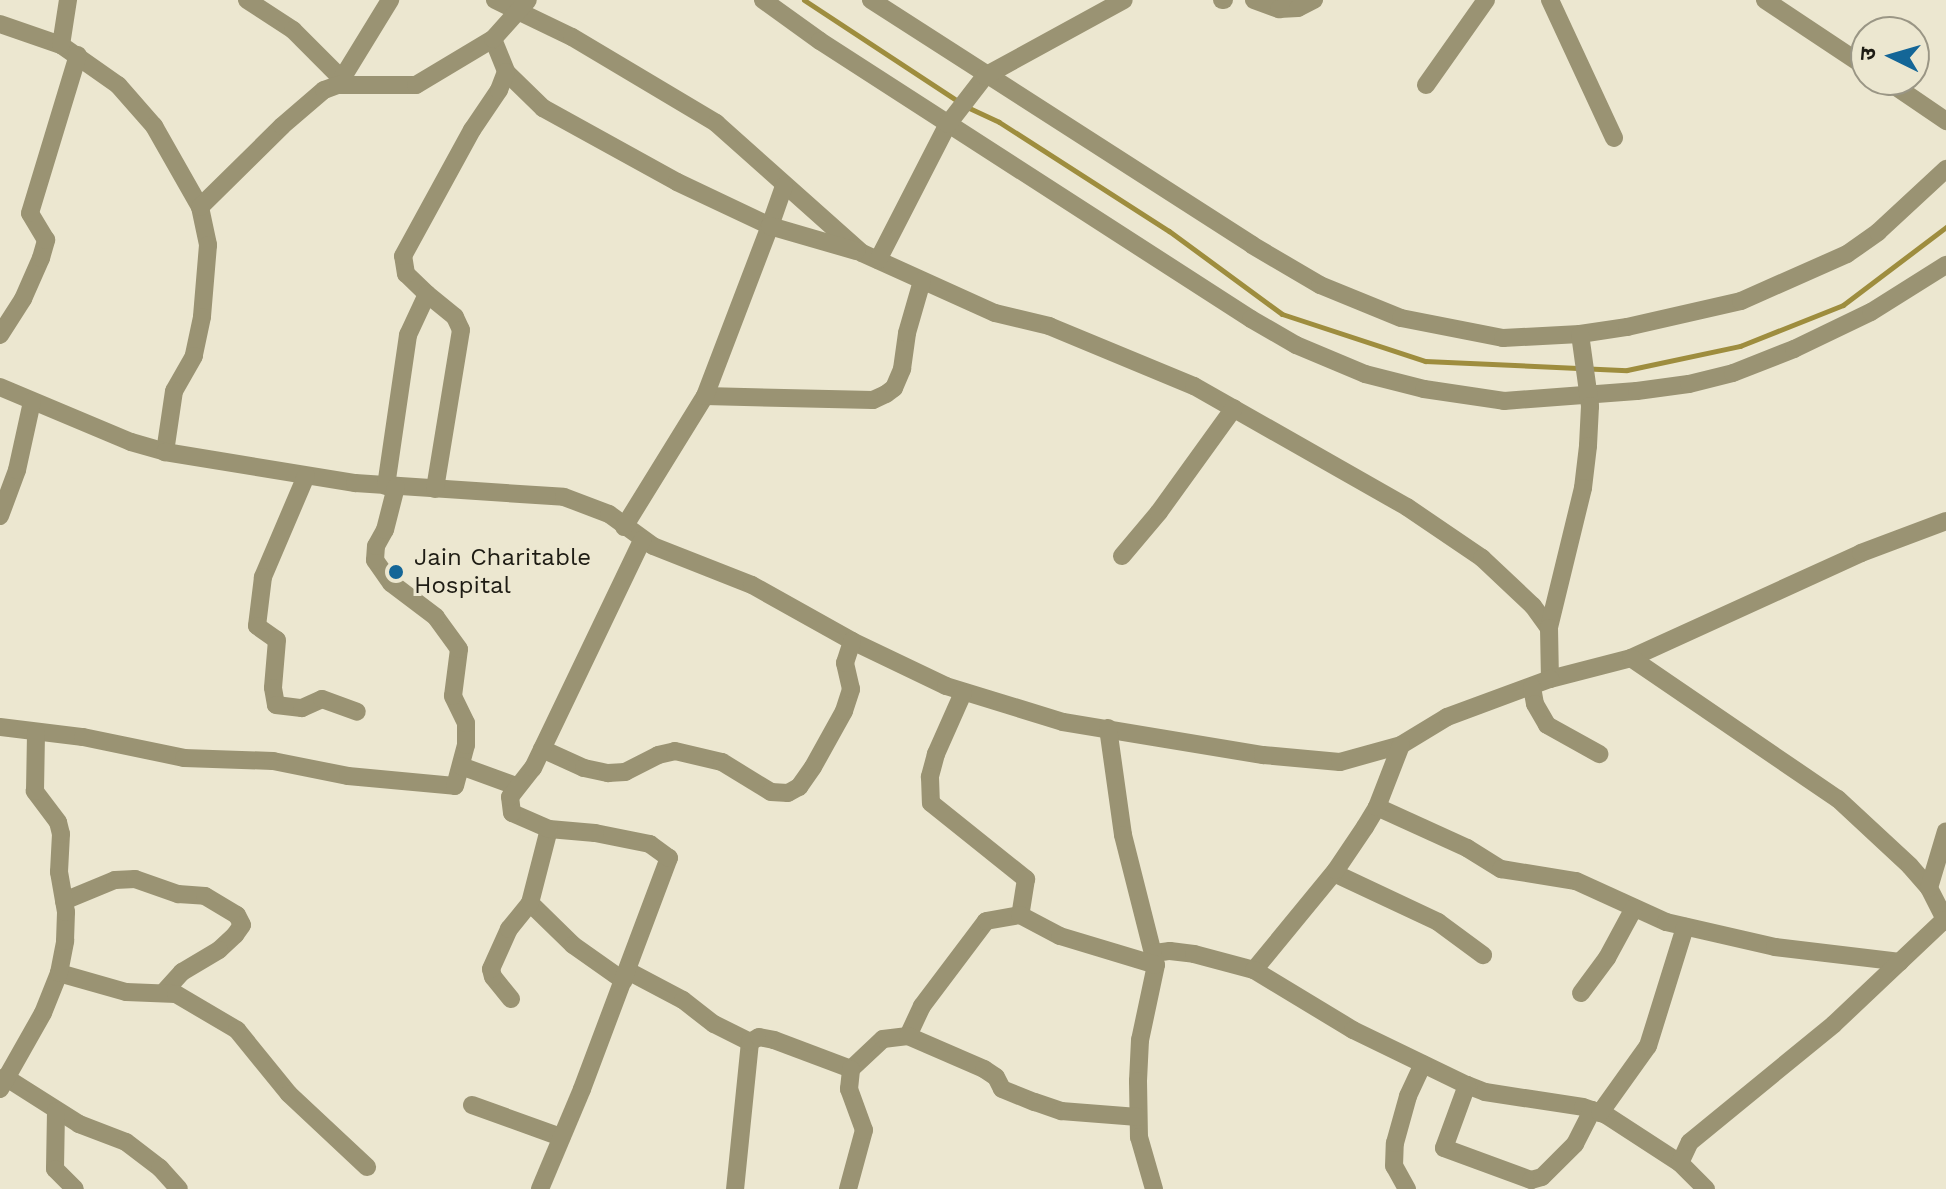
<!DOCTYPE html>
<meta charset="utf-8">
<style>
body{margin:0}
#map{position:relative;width:1946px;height:1189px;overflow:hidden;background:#ece7d0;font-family:"Work Sans","Noto Sans Devanagari",sans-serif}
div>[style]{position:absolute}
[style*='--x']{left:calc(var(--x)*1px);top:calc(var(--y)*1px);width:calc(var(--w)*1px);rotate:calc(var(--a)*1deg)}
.stream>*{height:5px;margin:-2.5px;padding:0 2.5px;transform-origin:2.5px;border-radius:2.5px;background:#9e8d3e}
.minor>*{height:18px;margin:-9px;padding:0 9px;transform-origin:9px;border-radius:9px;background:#9a9373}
.dots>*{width:22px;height:22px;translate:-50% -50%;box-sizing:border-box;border:4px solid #ece7d0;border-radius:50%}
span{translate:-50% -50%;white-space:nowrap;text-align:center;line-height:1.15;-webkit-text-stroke:6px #ece7d0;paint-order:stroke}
.poi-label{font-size:24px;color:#1e1c14}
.left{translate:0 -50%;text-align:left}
.north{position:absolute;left:1850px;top:16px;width:80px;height:80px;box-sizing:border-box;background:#ece7d0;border:2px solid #9a9685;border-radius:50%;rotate:275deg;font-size:22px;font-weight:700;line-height:32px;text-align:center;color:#1e1c14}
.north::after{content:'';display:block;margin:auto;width:28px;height:36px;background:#146697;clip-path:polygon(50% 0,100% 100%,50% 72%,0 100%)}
</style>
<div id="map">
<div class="stream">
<div style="--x:804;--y:0;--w:195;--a:33.3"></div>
<div style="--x:967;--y:107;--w:35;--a:25"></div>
<div style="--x:999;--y:122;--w:202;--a:32.7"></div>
<div style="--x:1169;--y:231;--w:140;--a:36.3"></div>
<div style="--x:1282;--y:314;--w:151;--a:18.2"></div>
<div style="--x:1425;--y:361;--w:202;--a:2.6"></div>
<div style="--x:1627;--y:370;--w:116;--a:-12"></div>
<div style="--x:1740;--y:346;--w:111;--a:-21.7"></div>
<div style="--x:1843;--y:305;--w:129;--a:-37.1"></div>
</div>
<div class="minor">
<div style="--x:247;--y:0;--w:55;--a:33.1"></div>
<div style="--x:293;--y:30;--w:69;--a:45"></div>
<div style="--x:495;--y:0;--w:85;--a:25.7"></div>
<div style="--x:572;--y:37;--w:168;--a:30.8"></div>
<div style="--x:716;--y:123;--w:195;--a:41.7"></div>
<div style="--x:862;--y:253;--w:146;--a:24.3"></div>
<div style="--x:995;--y:313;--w:56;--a:13.5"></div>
<div style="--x:1049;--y:326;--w:157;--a:22.5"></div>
<div style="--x:1194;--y:386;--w:245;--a:29.6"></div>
<div style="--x:1407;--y:507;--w:91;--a:34.2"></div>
<div style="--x:1482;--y:558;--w:70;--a:43.3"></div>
<div style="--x:1533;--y:606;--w:27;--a:54"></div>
<div style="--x:763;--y:0;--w:70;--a:35.7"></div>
<div style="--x:820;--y:41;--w:513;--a:32.82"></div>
<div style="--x:1251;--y:319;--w:52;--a:30"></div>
<div style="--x:1296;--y:345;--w:75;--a:22.8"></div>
<div style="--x:1365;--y:374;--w:61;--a:14.3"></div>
<div style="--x:1424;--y:389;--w:81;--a:8.5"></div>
<div style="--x:1504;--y:401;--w:133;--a:-4.3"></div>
<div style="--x:1637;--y:391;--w:52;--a:-7.7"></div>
<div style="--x:1689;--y:384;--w:45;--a:-14"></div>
<div style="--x:1733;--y:373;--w:66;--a:-21.5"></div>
<div style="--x:1794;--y:349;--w:85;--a:-25.7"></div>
<div style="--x:1871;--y:312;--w:89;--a:-32.1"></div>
<div style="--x:871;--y:0;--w:453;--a:32.7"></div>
<div style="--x:1252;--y:245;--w:79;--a:30.5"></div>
<div style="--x:1320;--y:285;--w:87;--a:22.2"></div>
<div style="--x:1401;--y:318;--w:104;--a:11.1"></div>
<div style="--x:1503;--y:338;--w:77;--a:-3"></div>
<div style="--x:1580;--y:334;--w:48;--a:-8.5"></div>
<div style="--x:1627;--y:327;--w:117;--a:-12.8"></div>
<div style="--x:1741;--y:301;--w:116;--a:-23.9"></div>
<div style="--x:1847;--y:254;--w:38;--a:-35"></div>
<div style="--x:1878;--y:232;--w:93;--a:-42.8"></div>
<div style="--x:1222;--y:0;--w:2;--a:0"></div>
<div style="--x:1254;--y:0;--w:27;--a:20"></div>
<div style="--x:1279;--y:9;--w:19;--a:-3"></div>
<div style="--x:1298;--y:8;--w:18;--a:-27"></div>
<div style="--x:1550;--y:0;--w:152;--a:65.1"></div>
<div style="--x:1765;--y:0;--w:121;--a:33.6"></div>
<div style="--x:0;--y:24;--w:65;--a:19"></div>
<div style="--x:61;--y:45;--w:70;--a:35.1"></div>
<div style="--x:118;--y:85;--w:55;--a:48.7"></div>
<div style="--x:154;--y:126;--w:93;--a:60.4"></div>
<div style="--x:200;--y:207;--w:39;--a:78"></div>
<div style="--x:208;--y:245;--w:72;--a:94.8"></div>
<div style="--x:202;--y:317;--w:40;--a:102"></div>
<div style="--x:194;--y:356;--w:40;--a:119.7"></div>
<div style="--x:174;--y:391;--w:62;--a:98.4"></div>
<div style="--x:493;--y:39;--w:35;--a:68"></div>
<div style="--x:506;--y:72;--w:52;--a:44.2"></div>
<div style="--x:543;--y:108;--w:153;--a:28.9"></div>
<div style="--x:677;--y:182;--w:103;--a:25.3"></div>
<div style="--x:770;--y:226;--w:42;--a:-70.7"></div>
<div style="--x:61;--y:45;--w:46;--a:-81.2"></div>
<div style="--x:1886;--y:80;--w:73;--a:34.3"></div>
<div style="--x:338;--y:85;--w:100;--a:-58.5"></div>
<div style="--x:1426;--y:85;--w:104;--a:-54.8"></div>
<div style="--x:200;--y:207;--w:115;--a:-44.6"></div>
<div style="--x:282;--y:126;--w:55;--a:-40.6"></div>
<div style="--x:324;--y:90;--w:15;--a:-20"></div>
<div style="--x:338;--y:85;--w:78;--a:0"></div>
<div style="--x:416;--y:85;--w:90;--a:-30.9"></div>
<div style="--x:493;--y:39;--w:52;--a:-48.1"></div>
<div style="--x:878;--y:260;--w:153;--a:-62.8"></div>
<div style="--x:948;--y:124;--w:61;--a:-52.4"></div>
<div style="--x:985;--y:76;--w:158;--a:-28.7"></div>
<div style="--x:427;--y:294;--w:29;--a:-136"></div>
<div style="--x:406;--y:274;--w:18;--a:-99"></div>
<div style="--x:403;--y:256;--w:144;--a:-61.3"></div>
<div style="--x:472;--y:130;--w:48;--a:-56"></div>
<div style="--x:499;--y:90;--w:19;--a:-69"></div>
<div style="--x:1580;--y:334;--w:73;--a:82.1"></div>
<div style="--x:1590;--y:406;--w:40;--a:92.9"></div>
<div style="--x:1588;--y:446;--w:42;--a:96.8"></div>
<div style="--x:1583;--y:488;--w:144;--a:103.7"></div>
<div style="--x:1549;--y:628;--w:51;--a:88.9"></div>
<div style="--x:1550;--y:679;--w:84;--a:-14.5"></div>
<div style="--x:1631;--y:658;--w:253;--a:-24.5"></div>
<div style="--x:1861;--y:553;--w:91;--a:-20.6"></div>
<div style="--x:0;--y:335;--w:43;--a:-57.4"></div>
<div style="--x:23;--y:299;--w:45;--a:-66.3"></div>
<div style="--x:41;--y:258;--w:19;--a:-74"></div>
<div style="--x:46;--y:240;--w:31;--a:-121"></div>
<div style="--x:30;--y:213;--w:165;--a:-73.1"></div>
<div style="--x:0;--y:387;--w:142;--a:22.8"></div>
<div style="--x:131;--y:442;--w:35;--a:16"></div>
<div style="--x:165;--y:452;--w:193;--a:9.3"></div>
<div style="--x:355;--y:483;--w:209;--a:3.8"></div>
<div style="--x:564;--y:497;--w:48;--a:20.7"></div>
<div style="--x:609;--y:514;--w:54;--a:36"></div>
<div style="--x:653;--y:546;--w:106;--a:21.5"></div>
<div style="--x:752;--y:585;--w:115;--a:29.2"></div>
<div style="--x:852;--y:641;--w:104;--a:25.6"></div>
<div style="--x:946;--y:686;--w:122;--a:17.1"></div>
<div style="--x:1063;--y:722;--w:203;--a:9.4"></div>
<div style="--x:1263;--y:755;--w:77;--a:5.2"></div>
<div style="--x:1340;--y:762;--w:63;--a:-15.6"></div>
<div style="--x:1401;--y:745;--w:54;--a:-31.3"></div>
<div style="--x:1447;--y:717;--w:110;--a:-20.3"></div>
<div style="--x:705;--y:396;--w:168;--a:1.4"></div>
<div style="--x:873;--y:400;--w:14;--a:-25"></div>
<div style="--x:886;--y:394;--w:10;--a:-37"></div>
<div style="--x:894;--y:388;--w:21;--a:-67"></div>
<div style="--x:902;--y:369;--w:36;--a:-82"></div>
<div style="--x:907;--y:333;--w:54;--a:-73.9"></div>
<div style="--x:306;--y:476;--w:110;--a:113.1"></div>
<div style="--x:263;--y:577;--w:49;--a:97"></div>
<div style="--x:257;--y:626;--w:24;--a:35"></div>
<div style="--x:277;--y:640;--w:48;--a:94.8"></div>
<div style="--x:273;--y:688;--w:17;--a:80"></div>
<div style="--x:276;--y:705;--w:26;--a:7"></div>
<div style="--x:302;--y:708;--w:22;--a:-24"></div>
<div style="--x:322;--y:699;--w:37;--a:20"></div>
<div style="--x:386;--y:486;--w:153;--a:-81.7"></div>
<div style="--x:408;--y:335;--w:45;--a:-65.1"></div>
<div style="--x:427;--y:294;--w:36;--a:39"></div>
<div style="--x:455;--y:317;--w:14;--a:65"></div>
<div style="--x:461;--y:330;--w:161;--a:99.3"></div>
<div style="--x:0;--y:516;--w:49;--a:-69.7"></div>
<div style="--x:17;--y:470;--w:70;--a:-77.6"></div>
<div style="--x:624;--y:527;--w:154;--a:-58.3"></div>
<div style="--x:705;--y:396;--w:182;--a:-69.1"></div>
<div style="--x:770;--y:226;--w:90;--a:16.2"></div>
<div style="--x:1122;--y:556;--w:57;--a:-49.9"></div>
<div style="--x:1159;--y:512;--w:128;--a:-54.2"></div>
<div style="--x:1631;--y:658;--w:250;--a:34.3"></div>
<div style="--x:1838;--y:799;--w:98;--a:42.9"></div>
<div style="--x:1910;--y:866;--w:29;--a:49"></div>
<div style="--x:1929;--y:888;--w:38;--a:63"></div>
<div style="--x:1532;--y:687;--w:17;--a:80"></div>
<div style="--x:1535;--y:704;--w:24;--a:60"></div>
<div style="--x:1547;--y:725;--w:60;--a:29.1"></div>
<div style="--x:963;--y:693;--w:67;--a:113.9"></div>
<div style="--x:936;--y:754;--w:24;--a:105"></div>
<div style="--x:930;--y:777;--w:26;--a:88"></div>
<div style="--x:931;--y:803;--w:122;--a:38.7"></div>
<div style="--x:1026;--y:879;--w:36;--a:99"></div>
<div style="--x:0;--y:727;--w:84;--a:6.9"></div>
<div style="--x:83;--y:737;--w:103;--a:11.7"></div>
<div style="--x:184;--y:758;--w:89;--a:1.9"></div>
<div style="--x:273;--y:761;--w:76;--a:11.3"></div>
<div style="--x:348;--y:776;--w:107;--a:5.3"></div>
<div style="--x:455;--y:786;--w:42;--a:-75"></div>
<div style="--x:466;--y:745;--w:22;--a:-90"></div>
<div style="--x:466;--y:723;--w:30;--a:-116"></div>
<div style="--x:453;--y:696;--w:47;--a:-82.7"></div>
<div style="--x:459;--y:649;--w:39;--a:-126"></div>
<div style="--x:436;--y:617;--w:56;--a:-142.9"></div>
<div style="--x:391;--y:583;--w:28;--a:-125"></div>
<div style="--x:375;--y:560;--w:14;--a:-86"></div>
<div style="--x:376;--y:546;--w:18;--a:-61"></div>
<div style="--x:385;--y:530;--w:44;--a:-75.7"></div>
<div style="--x:1108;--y:728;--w:108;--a:82"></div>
<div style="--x:1123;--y:835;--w:134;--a:75.8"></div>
<div style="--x:1156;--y:965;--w:77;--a:102"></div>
<div style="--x:1140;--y:1040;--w:41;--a:92.8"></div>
<div style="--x:1138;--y:1081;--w:56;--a:89"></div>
<div style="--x:1139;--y:1137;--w:54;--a:73.9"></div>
<div style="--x:542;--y:749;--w:46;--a:24.3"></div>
<div style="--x:584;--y:768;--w:25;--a:12"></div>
<div style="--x:608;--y:773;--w:17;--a:-3"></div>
<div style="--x:625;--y:772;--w:37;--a:-27"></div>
<div style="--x:658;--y:755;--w:17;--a:-13"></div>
<div style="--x:675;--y:751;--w:48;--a:13.2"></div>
<div style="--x:722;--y:762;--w:57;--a:31.5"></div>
<div style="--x:771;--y:792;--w:17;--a:3"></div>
<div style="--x:788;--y:793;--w:13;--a:-29"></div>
<div style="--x:799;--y:787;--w:24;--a:-55"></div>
<div style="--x:813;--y:767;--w:64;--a:-61"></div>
<div style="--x:844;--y:711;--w:23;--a:-72"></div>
<div style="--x:851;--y:689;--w:27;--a:-103"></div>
<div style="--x:845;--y:663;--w:23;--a:-72"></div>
<div style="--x:461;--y:766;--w:59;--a:20"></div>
<div style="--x:1377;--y:807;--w:99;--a:24.5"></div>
<div style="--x:1467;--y:848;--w:40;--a:32"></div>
<div style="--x:1501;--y:869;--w:76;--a:9.1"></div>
<div style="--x:1576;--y:881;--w:99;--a:24.5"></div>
<div style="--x:1666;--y:922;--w:112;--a:12.9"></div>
<div style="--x:1775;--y:947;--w:126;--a:6.8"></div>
<div style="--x:1334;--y:873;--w:115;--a:25.2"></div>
<div style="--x:1438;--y:922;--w:56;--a:36.3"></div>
<div style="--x:1929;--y:888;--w:59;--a:-73.4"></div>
<div style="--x:64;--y:901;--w:55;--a:-22.4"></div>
<div style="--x:115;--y:880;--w:20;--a:-3"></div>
<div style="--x:135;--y:879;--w:46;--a:19.2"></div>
<div style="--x:178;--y:894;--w:27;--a:4"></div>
<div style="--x:205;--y:896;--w:37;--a:31"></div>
<div style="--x:237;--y:915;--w:11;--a:63"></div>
<div style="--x:242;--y:925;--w:12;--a:125"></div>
<div style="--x:235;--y:935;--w:22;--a:137"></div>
<div style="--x:219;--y:950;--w:43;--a:149.3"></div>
<div style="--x:182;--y:972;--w:25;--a:132"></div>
<div style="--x:530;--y:903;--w:60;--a:44.3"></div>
<div style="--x:573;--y:945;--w:62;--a:35.2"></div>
<div style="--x:1155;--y:953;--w:15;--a:-8"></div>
<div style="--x:1170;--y:951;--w:24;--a:7"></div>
<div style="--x:1194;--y:954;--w:62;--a:14.9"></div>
<div style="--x:1254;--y:970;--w:129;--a:-50.6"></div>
<div style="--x:1336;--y:870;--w:52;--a:-56"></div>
<div style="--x:1365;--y:827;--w:23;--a:-59"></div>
<div style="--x:1377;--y:807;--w:66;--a:-68.8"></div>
<div style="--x:1254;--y:970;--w:116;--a:31.2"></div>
<div style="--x:1353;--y:1030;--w:127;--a:25.8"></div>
<div style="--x:1467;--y:1085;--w:19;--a:21"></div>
<div style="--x:1485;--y:1092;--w:99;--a:8.7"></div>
<div style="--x:1583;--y:1107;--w:24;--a:19"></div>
<div style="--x:1606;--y:1115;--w:88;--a:33"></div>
<div style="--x:628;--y:971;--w:62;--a:27.8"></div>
<div style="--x:683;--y:1000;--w:39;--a:38"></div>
<div style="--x:714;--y:1024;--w:40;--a:26.6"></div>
<div style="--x:750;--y:1042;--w:148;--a:95.8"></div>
<div style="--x:59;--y:973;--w:70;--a:15.8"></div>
<div style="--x:126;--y:992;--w:50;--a:2.3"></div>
<div style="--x:176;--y:994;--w:71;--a:30.5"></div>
<div style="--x:237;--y:1030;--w:82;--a:50.9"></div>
<div style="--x:289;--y:1094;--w:107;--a:43.1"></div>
<div style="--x:1581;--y:993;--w:44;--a:-53.4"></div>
<div style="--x:1607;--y:958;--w:57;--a:-61.6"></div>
<div style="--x:511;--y:999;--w:28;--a:-129"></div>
<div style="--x:493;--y:977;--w:8;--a:-104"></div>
<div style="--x:491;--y:969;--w:44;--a:-65.8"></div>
<div style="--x:509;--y:929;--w:33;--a:-51"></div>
<div style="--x:530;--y:903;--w:76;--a:-75.6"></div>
<div style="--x:908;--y:1036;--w:33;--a:-65"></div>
<div style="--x:922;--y:1006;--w:106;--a:-53"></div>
<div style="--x:986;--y:921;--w:35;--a:-10"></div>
<div style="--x:1020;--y:915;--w:45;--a:27.7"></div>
<div style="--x:1060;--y:936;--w:100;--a:16.8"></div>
<div style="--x:750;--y:1042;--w:10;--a:-29"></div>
<div style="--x:759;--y:1037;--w:15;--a:11"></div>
<div style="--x:774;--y:1040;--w:82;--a:20.6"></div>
<div style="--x:851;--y:1069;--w:44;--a:-43.2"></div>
<div style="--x:883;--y:1039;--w:25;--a:-7"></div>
<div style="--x:908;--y:1036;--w:83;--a:23.5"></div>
<div style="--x:984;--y:1069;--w:14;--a:34"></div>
<div style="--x:996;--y:1077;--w:13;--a:63"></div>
<div style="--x:1002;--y:1089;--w:35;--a:22"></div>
<div style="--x:1035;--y:1102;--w:28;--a:19"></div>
<div style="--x:1061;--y:1111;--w:77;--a:4.5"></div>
<div style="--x:5;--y:1077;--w:88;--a:32.4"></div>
<div style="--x:79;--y:1124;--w:50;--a:21"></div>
<div style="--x:126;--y:1142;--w:43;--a:37.4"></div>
<div style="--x:160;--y:1168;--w:28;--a:48"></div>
<div style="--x:1467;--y:1085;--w:67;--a:110.1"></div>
<div style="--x:1444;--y:1148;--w:93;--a:20.2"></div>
<div style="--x:1531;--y:1180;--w:11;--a:-15"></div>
<div style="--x:1542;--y:1177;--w:47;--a:-45"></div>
<div style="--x:1575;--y:1144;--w:38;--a:-63"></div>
<div style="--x:0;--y:1089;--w:87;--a:-60.5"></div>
<div style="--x:43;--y:1013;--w:43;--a:-68.2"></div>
<div style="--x:59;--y:973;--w:33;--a:-79"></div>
<div style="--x:65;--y:941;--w:29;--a:-88"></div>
<div style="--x:66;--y:912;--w:41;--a:-99.9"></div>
<div style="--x:59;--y:872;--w:38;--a:-87"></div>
<div style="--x:61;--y:834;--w:12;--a:-104"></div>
<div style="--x:58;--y:822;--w:39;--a:-127"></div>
<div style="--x:35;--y:791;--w:59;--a:-89"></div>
<div style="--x:472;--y:1105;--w:95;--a:19.8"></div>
<div style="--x:56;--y:1111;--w:58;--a:91"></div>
<div style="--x:55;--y:1169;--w:28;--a:45"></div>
<div style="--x:1600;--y:1113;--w:82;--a:-54.4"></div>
<div style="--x:1648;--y:1046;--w:125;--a:-72.7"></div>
<div style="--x:540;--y:1189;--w:108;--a:-67.2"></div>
<div style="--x:582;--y:1089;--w:247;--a:-69.4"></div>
<div style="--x:669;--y:858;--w:24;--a:-144"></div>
<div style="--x:650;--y:844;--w:56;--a:-168.7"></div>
<div style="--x:595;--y:833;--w:46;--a:-175"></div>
<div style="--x:549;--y:829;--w:40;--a:-156.6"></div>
<div style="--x:512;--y:813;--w:16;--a:-97"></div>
<div style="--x:510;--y:797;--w:37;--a:-52"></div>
<div style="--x:533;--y:768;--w:253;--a:-64.4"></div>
<div style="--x:848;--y:1189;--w:61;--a:-74.8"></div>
<div style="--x:864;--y:1130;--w:44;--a:-110.1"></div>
<div style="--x:849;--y:1089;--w:20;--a:-84"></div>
<div style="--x:1407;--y:1189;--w:26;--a:-119"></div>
<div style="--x:1394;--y:1166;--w:23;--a:-88"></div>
<div style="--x:1395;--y:1143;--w:49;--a:-74.5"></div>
<div style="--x:1408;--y:1096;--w:35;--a:-65"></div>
<div style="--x:1706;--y:1189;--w:37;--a:-135"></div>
<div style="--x:1680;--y:1163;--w:23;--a:-65"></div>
<div style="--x:1690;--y:1142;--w:186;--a:-39.3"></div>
<div style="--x:1834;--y:1024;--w:151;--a:-43.4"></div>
</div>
<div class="dots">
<div style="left:396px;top:572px;background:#146697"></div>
</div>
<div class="poi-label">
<span class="left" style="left:414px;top:572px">Jain Charitable<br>Hospital</span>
</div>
<div class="north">उ</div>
</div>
